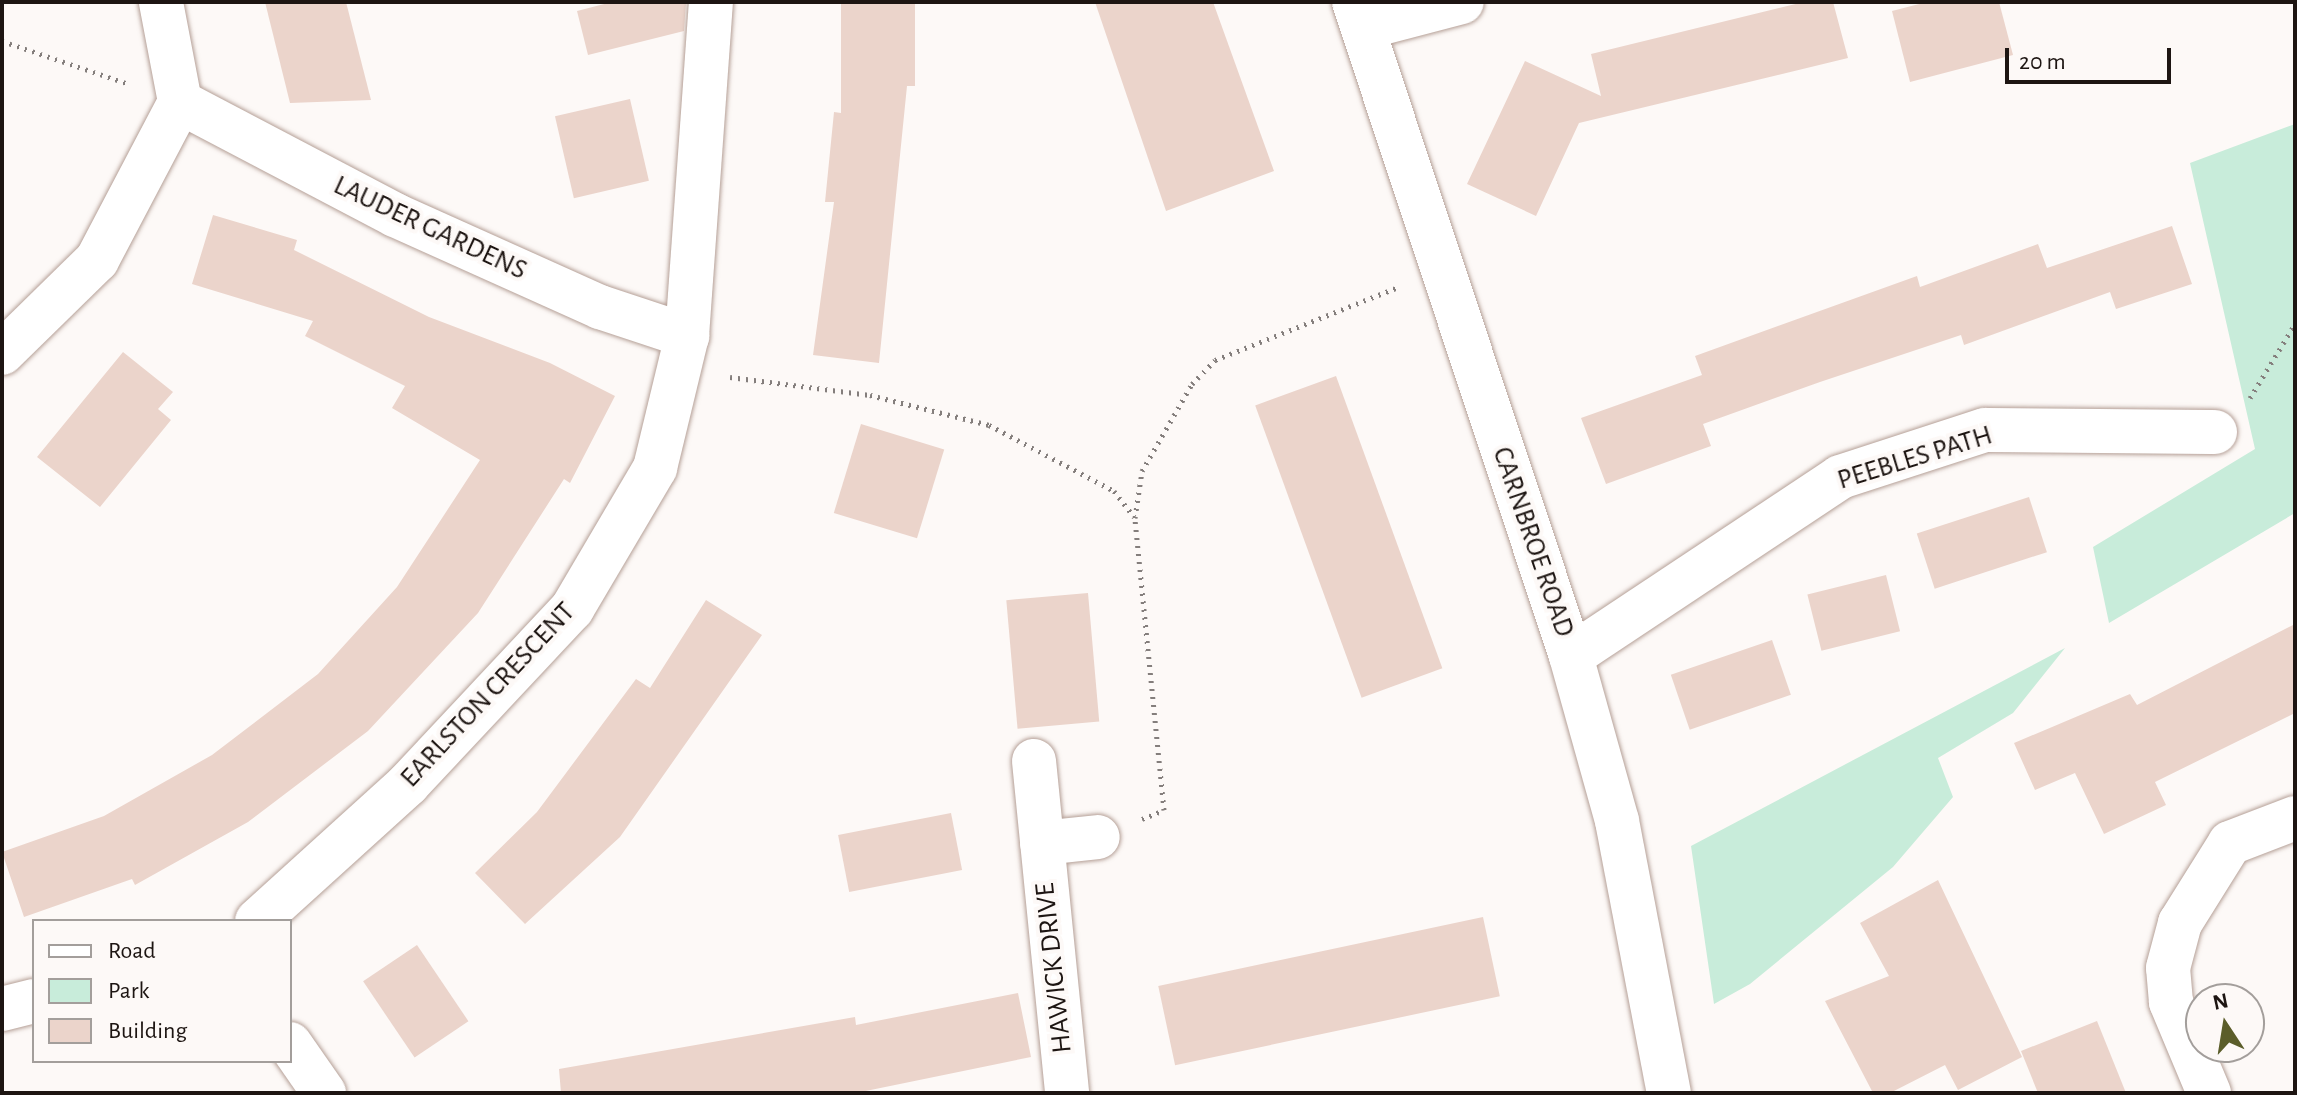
<!DOCTYPE html>
<style>
body{margin:0}
#map{position:relative;width:2297px;height:1095px;overflow:hidden;background:#fdf9f7;font-family:"Alegreya Sans",sans-serif}
div>[style]{position:absolute}
[style*='--x']{left:calc(var(--x)*1px);top:calc(var(--y)*1px);width:calc(var(--w)*1px);rotate:calc(var(--a)*1deg)}
.green>*{inset:0;background:#c8ecda}
.building>*{inset:0;background:#ebd4cb;transform-origin:0 0}
.path>*{height:5px;margin-top:-2.5px;transform-origin:0;background:repeating-linear-gradient(90deg,#847e7c 0 2px,transparent 0 8px)}
.roads{filter:drop-shadow(0 0 2px #b5a097) drop-shadow(0 0 2px #b5a097)}
.minor>*{height:44px;margin:-22px;padding:0 22px;transform-origin:22px;border-radius:22px;background:#fff}
.tertiary>*{height:44px;margin:-22px;padding:0 22px;transform-origin:22px;border-radius:22px;background:#fff}
span{translate:-50% -50%;white-space:nowrap;text-align:center;line-height:1.15;-webkit-text-stroke:8px #fdf9f7;paint-order:stroke}
.street-label{font-size:28px;color:#1d1512}
.frame{position:absolute;inset:0;border:4px solid #1d1512;pointer-events:none}
.legend{position:absolute;left:32px;top:919px;width:260px;height:144px;box-sizing:border-box;background:#fdf9f7;border:2px solid #a39e9b;margin:0;padding:10px 14px;list-style:none;font-size:24px;color:#1d1512}
.legend li{display:flex;align-items:center;gap:16px;height:40px}
.legend b{width:40px;border:2px solid #a39e9b}
.north{position:absolute;left:2185px;top:983px;width:80px;height:80px;box-sizing:border-box;background:#fdf9f7;border:2px solid #a39e9b;border-radius:50%;rotate:348deg;font-size:22px;font-weight:700;line-height:32px;text-align:center;color:#1d1512}
.north::after{content:'';display:block;margin:auto;width:28px;height:36px;background:#5b5d2a;clip-path:polygon(50% 0,100% 100%,50% 72%,0 100%)}
.scale{position:absolute;left:2005px;top:48px;width:166px;height:36px;box-sizing:border-box;border:4px solid #1d1512;border-top:0;padding-left:10px;font-size:24px;line-height:28px;white-space:nowrap;color:#1d1512;-webkit-text-stroke:6px #fdf9f7;paint-order:stroke}
</style>
<div id="map">
<div class="green">
<div style="clip-path:polygon(2295px 124px,2295px 513px,2109px 623px,2093px 547px,2255px 449px,2190px 163px)"></div>
<div style="clip-path:polygon(2065px 648px,2013px 713px,1938px 758px,1953px 797px,1893px 867px,1750px 984px,1714px 1004px,1691px 846px)"></div>
</div>
<div class="building">
<div style="clip-path:polygon(265px 2px,346px 2px,371px 100px,290px 103px)"></div>
<div style="clip-path:polygon(612px 2px,686px 2px,684px 31px,588px 55px,577px 11px)"></div>
<div style="clip-path:polygon(841px 2px,915px 2px,915px 86px,907px 86px,879px 363px,813px 355px,834px 202px,825px 202px,834px 112px,841px 113px)"></div>
<div style="clip-path:polygon(1095px 2px,1213px 2px,1274px 171px,1166px 211px)"></div>
<div style="clip-path:polygon(1804px 2px,1833px 2px,1848px 58px,1579px 123px,1536px 216px,1467px 184px,1525px 61px,1601px 96px,1591px 54px)"></div>
<div style="clip-path:polygon(1927px 2px,1999px 2px,2013px 55px,1910px 82px,1892px 11px)"></div>
<div style="left:630px;top:99px;width:84px;height:77px;rotate:77deg"></div>
<div style="clip-path:polygon(213px 215px,297px 240px,294px 250px,429px 317px,550px 363px,615px 396px,570px 483px,564px 479px,478px 613px,368px 731px,248px 822px,135px 885px,132px 879px,24px 917px,2px 852px,104px 816px,212px 755px,318px 674px,397px 587px,480px 460px,392px 408px,405px 386px,305px 336px,313px 321px,192px 284px)"></div>
<div style="clip-path:polygon(2172px 226px,2192px 284px,2116px 309px,2110px 292px,1964px 345px,1961px 335px,1820px 382px,1703px 424px,1711px 446px,1606px 484px,1581px 418px,1702px 375px,1695px 356px,1917px 276px,1920px 287px,2038px 244px,2047px 268px)"></div>
<div style="clip-path:polygon(123px 352px,173px 392px,158px 409px,171px 420px,100px 507px,37px 457px)"></div>
<div style="left:1336px;top:376px;width:311px;height:86px;rotate:70deg"></div>
<div style="left:861px;top:424px;width:87px;height:93px;rotate:17deg"></div>
<div style="left:2029px;top:497px;width:58px;height:118px;rotate:72deg"></div>
<div style="left:1886px;top:575px;width:58px;height:81px;rotate:76deg"></div>
<div style="left:1088px;top:593px;width:129px;height:82px;rotate:85deg"></div>
<div style="clip-path:polygon(706px 600px,762px 635px,620px 837px,525px 924px,475px 873px,537px 812px,636px 679px,650px 688px)"></div>
<div style="clip-path:polygon(2295px 624px,2295px 713px,2155px 782px,2166px 805px,2104px 834px,2075px 773px,2035px 790px,2014px 743px,2130px 694px,2137px 705px)"></div>
<div style="left:1772px;top:640px;width:58px;height:107px;rotate:71deg"></div>
<div style="left:951px;top:813px;width:58px;height:115px;rotate:79deg"></div>
<div style="clip-path:polygon(1938px 880px,2022px 1057px,1958px 1090px,1945px 1065px,1890px 1093px,1873px 1093px,1825px 1001px,1889px 976px,1860px 923px)"></div>
<div style="left:1483px;top:917px;width:81px;height:332px;rotate:78deg"></div>
<div style="left:417px;top:945px;width:92px;height:65px;rotate:56deg"></div>
<div style="clip-path:polygon(1018px 993px,1031px 1057px,856px 1093px,561px 1093px,559px 1069px,855px 1017px,856px 1025px)"></div>
<div style="clip-path:polygon(2097px 1021px,2126px 1093px,2038px 1093px,2021px 1051px)"></div>
</div>
<div class="path">
<div style="--x:2;--y:41;--w:131;--a:18.7"></div>
<div style="--x:730;--y:377;--w:141;--a:7.3"></div>
<div style="--x:870;--y:395;--w:123;--a:14.1"></div>
<div style="--x:989;--y:425;--w:141;--a:27.8"></div>
<div style="--x:1114;--y:491;--w:33;--a:52"></div>
<div style="--x:2250;--y:398;--w:87;--a:-58.7"></div>
<div style="--x:1142;--y:819;--w:24;--a:-22"></div>
<div style="--x:1164;--y:810;--w:293;--a:-95.7"></div>
<div style="--x:1135;--y:518;--w:48;--a:-81.5"></div>
<div style="--x:1142;--y:471;--w:100;--a:-60.1"></div>
<div style="--x:1192;--y:384;--w:33;--a:-46"></div>
<div style="--x:1215;--y:360;--w:195;--a:-21.7"></div>
</div>
<div class="roads">
<div class="minor">
<div style="--x:1363;--y:28;--w:102;--a:-14.7"></div>
<div style="--x:180;--y:102;--w:243;--a:27.7"></div>
<div style="--x:395;--y:215;--w:225;--a:24.2"></div>
<div style="--x:600;--y:307;--w:92;--a:18.4"></div>
<div style="--x:2;--y:353;--w:133;--a:-44.4"></div>
<div style="--x:97;--y:260;--w:178;--a:-62.3"></div>
<div style="--x:180;--y:102;--w:102;--a:-100.8"></div>
<div style="--x:1571;--y:656;--w:323;--a:-33.6"></div>
<div style="--x:1840;--y:477;--w:152;--a:-18"></div>
<div style="--x:1985;--y:430;--w:230;--a:0.5"></div>
<div style="--x:1034;--y:761;--w:334;--a:84.3"></div>
<div style="--x:1042;--y:843;--w:56;--a:-6.1"></div>
<div style="--x:257;--y:921;--w:204;--a:-42.2"></div>
<div style="--x:408;--y:784;--w:240;--a:-46.9"></div>
<div style="--x:572;--y:609;--w:164;--a:-59.5"></div>
<div style="--x:655;--y:468;--w:136;--a:-76.4"></div>
<div style="--x:687;--y:336;--w:335;--a:-85.9"></div>
<div style="--x:2;--y:1009;--w:33;--a:-14"></div>
<div style="--x:290;--y:1044;--w:60;--a:55.2"></div>
<div style="--x:2209;--y:1093;--w:99;--a:-112.7"></div>
<div style="--x:2171;--y:1002;--w:34;--a:-95"></div>
<div style="--x:2168;--y:968;--w:47;--a:-75.1"></div>
<div style="--x:2180;--y:923;--w:94;--a:-58"></div>
<div style="--x:2230;--y:843;--w:70;--a:-21"></div>
</div>
<div class="tertiary">
<div style="--x:1354;--y:2;--w:689;--a:71.64"></div>
<div style="--x:1571;--y:656;--w:171;--a:74.4"></div>
<div style="--x:1617;--y:821;--w:277;--a:79.2"></div>
</div>
</div>
<div class="street-label">
<span style="left:430px;top:228px;rotate:25deg">LAUDER GARDENS</span>
<span style="left:1915px;top:458px;rotate:-17deg">PEEBLES PATH</span>
<span style="left:1533px;top:542px;rotate:71deg">CARNBROE ROAD</span>
<span style="left:488px;top:695px;rotate:-47deg">EARLSTON CRESCENT</span>
<span style="left:1054px;top:968px;rotate:-96deg">HAWICK DRIVE</span>
</div>
<div class="frame"></div>
<ul class="legend">
<li><b style="height:10px;background:#fff"></b>Road</li>
<li><b style="height:22px;background:#c8ecda"></b>Park</li>
<li><b style="height:22px;background:#ebd4cb"></b>Building</li>
</ul>
<div class="north">N</div>
<div class="scale">20 m</div>
</div>
